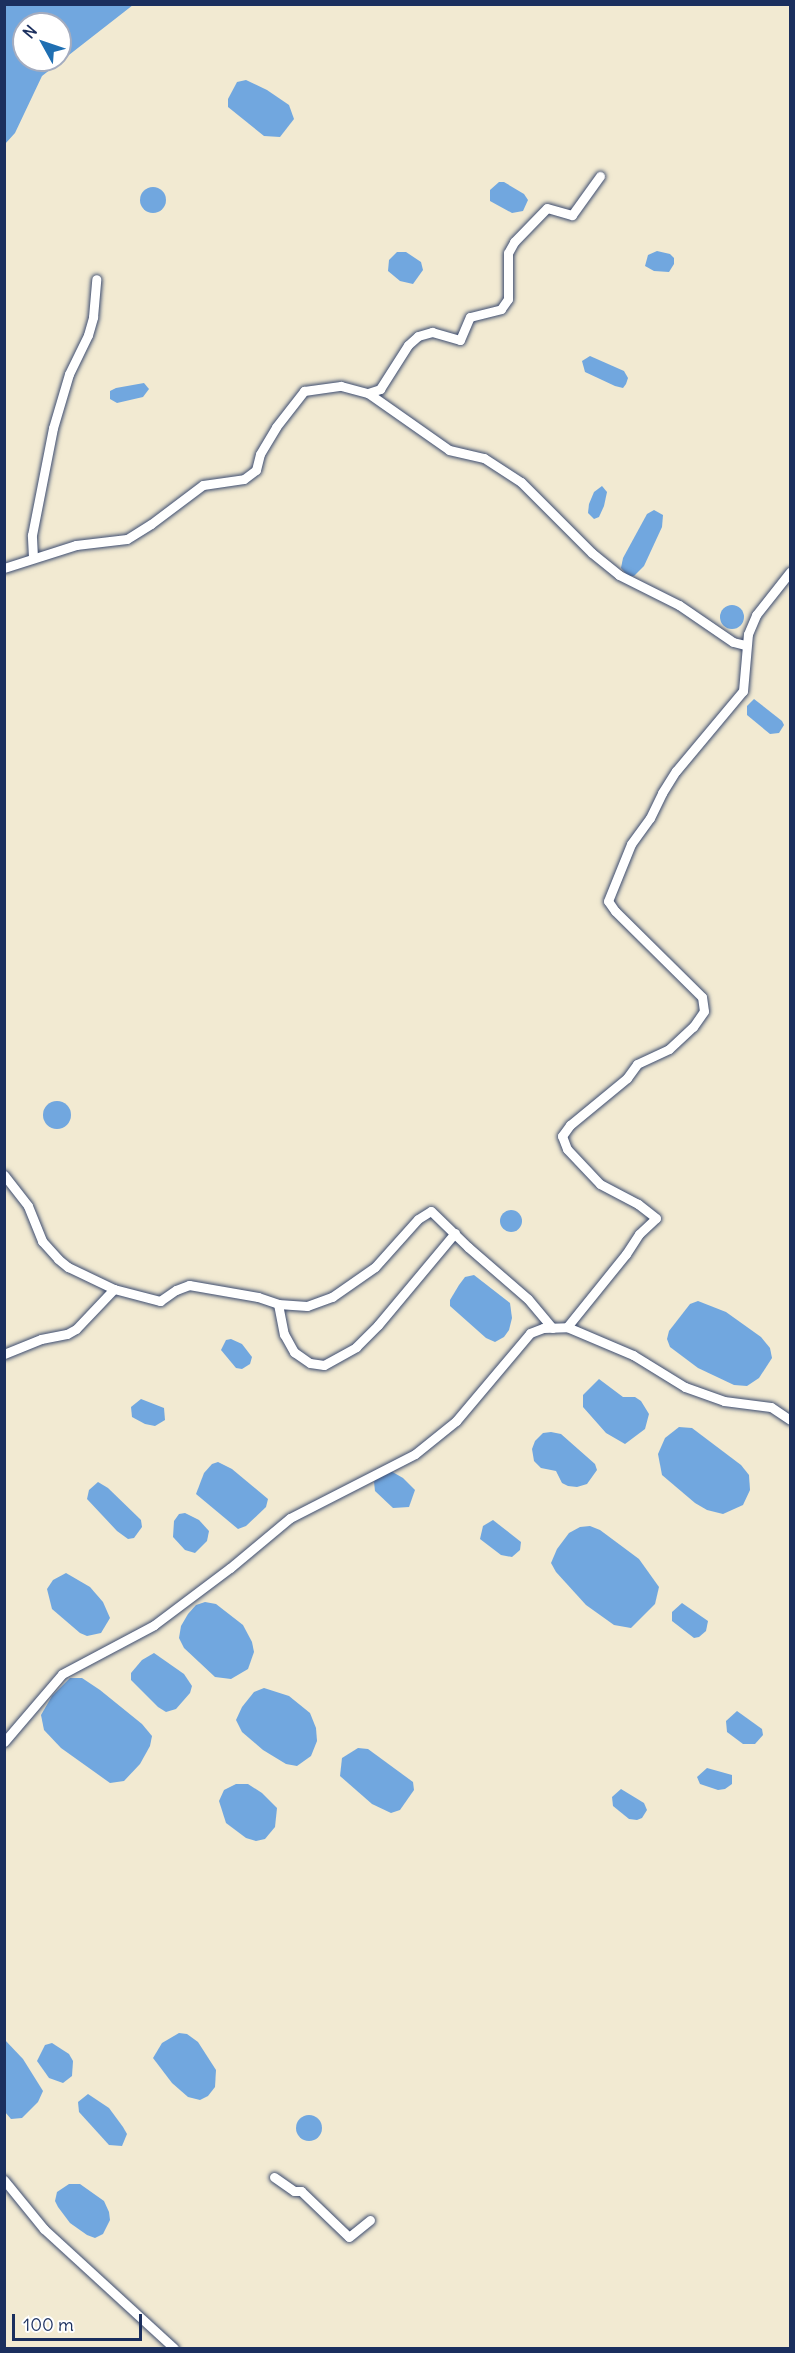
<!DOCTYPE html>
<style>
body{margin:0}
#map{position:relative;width:795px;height:2353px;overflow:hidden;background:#f2ead2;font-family:Delius,sans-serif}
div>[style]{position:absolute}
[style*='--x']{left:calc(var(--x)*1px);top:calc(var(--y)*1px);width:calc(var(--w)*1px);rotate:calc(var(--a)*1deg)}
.water>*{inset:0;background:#71a7df}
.round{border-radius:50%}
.roads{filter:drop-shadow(0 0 2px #3b4b6f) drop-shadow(0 0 2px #3b4b6f)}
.minor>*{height:9px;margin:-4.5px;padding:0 4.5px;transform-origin:4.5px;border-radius:4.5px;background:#fff}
span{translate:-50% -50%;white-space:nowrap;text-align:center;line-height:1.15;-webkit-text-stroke:4.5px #fff;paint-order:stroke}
.frame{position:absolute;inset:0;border:6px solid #1b2f5e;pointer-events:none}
.north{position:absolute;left:12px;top:12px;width:60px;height:60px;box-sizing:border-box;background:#fff;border:2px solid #a4acbf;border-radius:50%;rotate:310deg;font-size:16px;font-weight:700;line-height:24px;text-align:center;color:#1b2f5e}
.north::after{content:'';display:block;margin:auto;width:21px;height:27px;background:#1f6fb2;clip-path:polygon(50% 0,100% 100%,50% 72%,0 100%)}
.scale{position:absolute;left:12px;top:2314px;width:130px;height:27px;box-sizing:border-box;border:3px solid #1b2f5e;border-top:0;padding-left:8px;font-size:18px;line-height:21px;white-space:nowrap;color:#1b2f5e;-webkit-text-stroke:4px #fff;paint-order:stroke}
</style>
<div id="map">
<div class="water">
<div style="clip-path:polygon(evenodd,5px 4px,133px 5px,42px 76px,15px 133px,5px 144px,5px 4px,24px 24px,60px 24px,60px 60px,24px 60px,24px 24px)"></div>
<div style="clip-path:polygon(246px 80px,267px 90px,289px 105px,294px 119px,280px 137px,264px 136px,228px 107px,228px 99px,237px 82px)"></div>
<div style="clip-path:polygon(499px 182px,504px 182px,524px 194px,528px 200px,523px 211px,512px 213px,490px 201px,490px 190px)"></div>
<div class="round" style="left:140px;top:187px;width:26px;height:26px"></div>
<div style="clip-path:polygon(657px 251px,670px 254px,674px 258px,674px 264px,669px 272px,654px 271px,645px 266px,648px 255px)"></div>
<div style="clip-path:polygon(397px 252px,406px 252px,421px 262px,423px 270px,413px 284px,400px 281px,388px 271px,389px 260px)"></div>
<div style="clip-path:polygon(590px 356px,624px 371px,628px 378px,626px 384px,623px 388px,615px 386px,585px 372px,582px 361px)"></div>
<div style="clip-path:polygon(144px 383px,149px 389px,143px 397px,117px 403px,110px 399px,110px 391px,116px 388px)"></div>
<div style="clip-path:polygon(602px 486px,607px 492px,604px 506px,599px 517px,594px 519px,588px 513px,589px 504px,594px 492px)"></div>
<div style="clip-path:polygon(654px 510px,663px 515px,662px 527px,644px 566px,634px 576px,628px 576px,621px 568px,623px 558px,647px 514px)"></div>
<div class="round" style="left:720px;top:605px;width:24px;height:24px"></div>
<div style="clip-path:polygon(754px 699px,782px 721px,784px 725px,779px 733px,770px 734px,747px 715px,747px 706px)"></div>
<div class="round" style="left:43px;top:1101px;width:28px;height:28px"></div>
<div class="round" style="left:500px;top:1210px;width:22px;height:22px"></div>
<div style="clip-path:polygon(474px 1275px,510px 1303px,512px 1318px,509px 1330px,504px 1337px,495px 1342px,486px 1338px,450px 1306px,450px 1300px,459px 1285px,465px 1277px)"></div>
<div style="clip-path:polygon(698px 1301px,726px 1312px,761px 1337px,770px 1348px,772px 1358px,759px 1378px,747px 1386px,734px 1385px,698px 1368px,670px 1347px,667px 1339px,669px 1331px,690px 1304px)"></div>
<div style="clip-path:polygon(231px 1339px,242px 1344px,252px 1357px,250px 1364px,242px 1369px,236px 1368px,221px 1350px,226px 1340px)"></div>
<div style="clip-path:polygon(599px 1379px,623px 1397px,635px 1397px,641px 1401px,649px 1414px,645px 1429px,625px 1444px,606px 1433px,583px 1407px,583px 1395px)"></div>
<div style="clip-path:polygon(141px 1399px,164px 1408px,165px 1420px,155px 1426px,145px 1424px,132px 1417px,131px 1407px)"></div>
<div style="clip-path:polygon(679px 1427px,692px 1428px,741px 1465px,749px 1475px,750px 1490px,743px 1505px,723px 1514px,707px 1510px,695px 1503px,662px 1475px,658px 1454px,665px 1438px)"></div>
<div style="clip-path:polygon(551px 1432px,561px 1434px,595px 1464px,597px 1470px,587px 1484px,577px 1487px,568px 1486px,562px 1483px,556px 1471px,541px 1468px,534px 1461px,532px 1449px,535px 1441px,543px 1433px)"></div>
<div style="clip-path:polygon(218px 1462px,232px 1469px,268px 1499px,266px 1507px,246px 1526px,238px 1529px,196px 1494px,204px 1473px,212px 1464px)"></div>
<div style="clip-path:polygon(389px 1470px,403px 1478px,415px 1490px,409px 1507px,393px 1508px,375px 1491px,374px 1482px,378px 1475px)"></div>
<div style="clip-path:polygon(98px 1482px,108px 1488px,141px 1520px,142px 1527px,134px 1538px,128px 1539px,117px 1531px,87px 1499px,89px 1490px)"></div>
<div style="clip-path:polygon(185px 1513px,199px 1520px,209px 1531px,207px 1541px,195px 1553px,185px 1550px,173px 1537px,174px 1521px,179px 1514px)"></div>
<div style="clip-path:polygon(493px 1520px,521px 1542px,520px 1550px,512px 1557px,501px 1555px,480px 1539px,483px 1526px)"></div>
<div style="clip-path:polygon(590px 1526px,600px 1530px,639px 1559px,659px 1587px,655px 1604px,631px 1628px,614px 1625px,586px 1605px,556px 1572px,551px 1563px,557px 1549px,569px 1533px,580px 1527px)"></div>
<div style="clip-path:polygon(66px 1573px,90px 1587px,103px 1602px,110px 1618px,101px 1633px,87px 1636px,80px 1633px,52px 1609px,47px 1589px,53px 1580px)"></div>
<div style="clip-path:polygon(205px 1602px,216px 1604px,243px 1625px,252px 1642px,254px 1652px,248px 1669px,231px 1679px,215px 1677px,184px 1648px,179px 1638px,181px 1626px,188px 1614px,196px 1605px)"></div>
<div style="clip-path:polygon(682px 1603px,708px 1621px,706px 1631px,699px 1637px,694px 1638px,672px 1621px,672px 1612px)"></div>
<div style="clip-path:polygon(154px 1653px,184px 1674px,192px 1686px,190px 1693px,176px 1709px,166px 1712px,158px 1707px,131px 1680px,131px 1673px,142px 1660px)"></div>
<div style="clip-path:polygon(70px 1678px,82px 1678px,100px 1690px,142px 1724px,152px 1736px,150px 1746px,140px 1764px,124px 1781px,110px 1783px,61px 1748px,44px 1730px,41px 1715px,52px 1696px)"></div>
<div style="clip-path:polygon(264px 1688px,289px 1696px,310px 1713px,316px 1728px,317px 1741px,311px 1756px,297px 1766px,286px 1764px,263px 1750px,242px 1732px,236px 1720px,242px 1707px,254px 1692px)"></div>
<div style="clip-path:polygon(737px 1711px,762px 1729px,763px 1735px,755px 1744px,743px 1744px,727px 1732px,726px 1721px)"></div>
<div style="clip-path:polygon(358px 1748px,368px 1749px,413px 1782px,414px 1790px,400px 1810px,391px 1813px,372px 1804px,340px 1776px,342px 1758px)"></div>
<div style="clip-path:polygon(707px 1768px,732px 1775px,732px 1784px,725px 1789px,718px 1790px,700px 1784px,697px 1777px)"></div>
<div style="clip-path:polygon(236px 1784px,248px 1784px,262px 1793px,277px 1808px,275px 1827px,265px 1839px,256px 1841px,246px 1838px,226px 1823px,219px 1801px,224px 1790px)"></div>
<div style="clip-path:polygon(621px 1789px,644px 1803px,647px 1810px,642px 1818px,637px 1820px,629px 1819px,613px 1806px,612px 1797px)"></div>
<div style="clip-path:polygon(179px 2033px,187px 2034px,198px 2042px,216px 2070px,215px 2087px,208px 2096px,200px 2100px,188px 2097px,172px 2083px,153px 2058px,162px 2043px)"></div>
<div style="clip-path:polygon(4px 2039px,23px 2059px,43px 2091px,38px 2102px,22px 2118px,11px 2119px,5px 2112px)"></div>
<div style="clip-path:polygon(52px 2043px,69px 2054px,73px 2061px,72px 2076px,63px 2083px,49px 2078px,37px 2061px,45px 2045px)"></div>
<div style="clip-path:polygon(88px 2094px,109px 2108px,123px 2127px,127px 2134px,122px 2146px,109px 2145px,79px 2112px,78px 2102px)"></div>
<div class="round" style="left:296px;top:2115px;width:26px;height:26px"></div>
<div style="clip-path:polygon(69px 2184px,80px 2184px,104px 2201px,109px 2212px,110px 2220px,103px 2234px,95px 2238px,87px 2235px,70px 2223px,58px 2207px,55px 2201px,57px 2192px)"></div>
</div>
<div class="roads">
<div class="minor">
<div style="--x:368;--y:393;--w:13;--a:-18"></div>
<div style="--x:380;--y:389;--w:52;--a:-57.5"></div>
<div style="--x:408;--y:345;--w:13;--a:-42"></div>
<div style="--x:418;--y:336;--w:15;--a:-16"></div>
<div style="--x:432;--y:332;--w:29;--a:16"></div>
<div style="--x:460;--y:340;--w:25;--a:-67"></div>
<div style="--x:470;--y:317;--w:32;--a:-14"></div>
<div style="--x:501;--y:309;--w:12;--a:-55"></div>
<div style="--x:508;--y:299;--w:46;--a:-90"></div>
<div style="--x:508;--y:253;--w:13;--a:-61"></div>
<div style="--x:514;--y:242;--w:47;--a:-45.9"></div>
<div style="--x:547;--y:208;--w:26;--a:16"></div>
<div style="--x:572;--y:215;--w:48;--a:-54.3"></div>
<div style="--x:33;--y:557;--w:22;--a:-93"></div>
<div style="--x:32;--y:535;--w:109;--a:-78.9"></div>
<div style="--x:53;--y:428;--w:56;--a:-73.5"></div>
<div style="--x:69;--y:374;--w:43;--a:-64"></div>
<div style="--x:88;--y:335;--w:19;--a:-74"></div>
<div style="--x:93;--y:317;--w:38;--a:-85"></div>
<div style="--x:4;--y:568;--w:76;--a:-17.7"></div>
<div style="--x:76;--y:545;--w:51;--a:-6.7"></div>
<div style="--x:127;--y:539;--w:28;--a:-32"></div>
<div style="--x:151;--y:524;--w:65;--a:-36.9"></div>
<div style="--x:203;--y:485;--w:41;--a:-8.3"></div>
<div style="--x:244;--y:479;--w:15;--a:-37"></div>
<div style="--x:256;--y:470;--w:16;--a:-76"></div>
<div style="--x:260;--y:454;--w:31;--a:-59"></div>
<div style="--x:276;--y:427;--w:46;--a:-52.1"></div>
<div style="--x:304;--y:391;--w:37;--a:-8"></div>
<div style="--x:341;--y:386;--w:28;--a:15"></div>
<div style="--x:368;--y:393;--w:99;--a:35.1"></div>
<div style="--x:449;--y:450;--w:36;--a:13"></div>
<div style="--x:484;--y:458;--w:44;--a:33"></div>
<div style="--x:521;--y:482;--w:100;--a:45"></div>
<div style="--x:592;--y:553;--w:35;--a:39"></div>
<div style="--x:619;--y:575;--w:67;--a:26.6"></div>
<div style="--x:679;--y:605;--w:65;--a:34.4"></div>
<div style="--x:733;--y:642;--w:12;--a:14"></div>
<div style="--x:4;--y:1175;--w:39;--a:52"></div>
<div style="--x:28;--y:1206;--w:38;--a:68"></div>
<div style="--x:42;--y:1241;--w:24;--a:48"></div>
<div style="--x:58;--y:1259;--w:13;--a:39"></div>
<div style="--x:68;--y:1267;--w:51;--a:25.6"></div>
<div style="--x:278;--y:1304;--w:31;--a:79"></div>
<div style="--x:284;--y:1334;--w:21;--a:61"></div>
<div style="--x:294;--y:1352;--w:19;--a:35"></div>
<div style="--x:310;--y:1363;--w:14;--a:8"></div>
<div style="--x:324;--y:1365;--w:37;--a:-29"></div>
<div style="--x:356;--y:1347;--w:31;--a:-45"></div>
<div style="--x:378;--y:1325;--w:120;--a:-50.1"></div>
<div style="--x:567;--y:1327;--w:94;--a:-51.1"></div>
<div style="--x:626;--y:1254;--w:24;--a:-57"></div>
<div style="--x:639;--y:1234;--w:23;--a:-43"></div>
<div style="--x:656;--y:1218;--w:23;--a:-142"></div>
<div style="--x:638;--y:1204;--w:43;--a:-152.2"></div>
<div style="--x:600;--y:1184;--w:48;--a:-133.3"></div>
<div style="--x:567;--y:1149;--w:14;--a:-111"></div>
<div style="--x:562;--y:1136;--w:14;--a:-54"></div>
<div style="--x:570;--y:1125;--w:74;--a:-39.5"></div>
<div style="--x:627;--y:1078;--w:17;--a:-54"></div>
<div style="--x:637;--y:1064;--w:35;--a:-25"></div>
<div style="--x:669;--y:1049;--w:33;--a:-43"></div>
<div style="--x:693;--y:1027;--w:19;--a:-55"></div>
<div style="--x:704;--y:1011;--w:14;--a:-98"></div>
<div style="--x:702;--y:997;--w:122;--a:-135.3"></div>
<div style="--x:615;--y:911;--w:12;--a:-125"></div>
<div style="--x:608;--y:901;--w:61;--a:-68"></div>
<div style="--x:631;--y:844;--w:32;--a:-54"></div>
<div style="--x:650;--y:818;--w:28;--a:-64"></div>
<div style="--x:662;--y:793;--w:26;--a:-58"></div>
<div style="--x:676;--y:771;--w:104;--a:-50.1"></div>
<div style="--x:743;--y:691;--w:57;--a:-85"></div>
<div style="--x:748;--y:634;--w:21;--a:-67"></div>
<div style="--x:756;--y:615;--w:55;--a:-51.7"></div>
<div style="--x:4;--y:1354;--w:40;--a:-22"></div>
<div style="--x:41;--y:1339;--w:26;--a:-11"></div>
<div style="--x:67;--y:1334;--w:10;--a:-29"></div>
<div style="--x:76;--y:1329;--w:55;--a:-46.5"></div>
<div style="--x:114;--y:1289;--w:48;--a:14.6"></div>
<div style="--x:160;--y:1301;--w:19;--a:-35"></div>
<div style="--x:176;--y:1290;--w:14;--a:-21"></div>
<div style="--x:189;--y:1285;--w:70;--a:9.9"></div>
<div style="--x:258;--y:1297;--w:21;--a:19"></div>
<div style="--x:278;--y:1304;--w:29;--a:4"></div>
<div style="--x:307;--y:1306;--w:27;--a:-20"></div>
<div style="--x:332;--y:1297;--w:52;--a:-34.9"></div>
<div style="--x:375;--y:1267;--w:64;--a:-48.1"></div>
<div style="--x:418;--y:1219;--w:15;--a:-32"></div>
<div style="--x:431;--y:1211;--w:52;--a:44.2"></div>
<div style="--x:468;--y:1247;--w:79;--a:40.9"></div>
<div style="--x:528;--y:1299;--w:38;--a:50"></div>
<div style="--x:4;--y:1742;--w:89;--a:-49.5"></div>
<div style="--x:62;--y:1674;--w:104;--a:-28"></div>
<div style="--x:154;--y:1625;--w:95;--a:-36.9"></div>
<div style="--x:230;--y:1568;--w:78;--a:-39.8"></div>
<div style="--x:290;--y:1518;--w:140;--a:-27.1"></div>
<div style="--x:415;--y:1454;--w:53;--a:-38.8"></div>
<div style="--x:456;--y:1421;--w:115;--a:-49.9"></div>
<div style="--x:530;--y:1333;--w:14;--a:-21"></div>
<div style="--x:543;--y:1328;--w:24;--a:-2"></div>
<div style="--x:567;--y:1327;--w:72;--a:23"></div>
<div style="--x:633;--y:1355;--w:61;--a:31.6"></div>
<div style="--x:685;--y:1387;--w:41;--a:19.7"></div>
<div style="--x:724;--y:1401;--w:47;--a:7.3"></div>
<div style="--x:771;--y:1407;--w:23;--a:34"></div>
<div style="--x:274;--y:2177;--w:24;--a:35"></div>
<div style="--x:294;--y:2191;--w:7;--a:0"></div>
<div style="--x:301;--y:2191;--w:66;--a:43.8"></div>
<div style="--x:349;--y:2237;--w:27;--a:-39"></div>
<div style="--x:4;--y:2180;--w:63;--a:50.8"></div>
<div style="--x:44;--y:2229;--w:176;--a:42.5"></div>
</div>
</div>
<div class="frame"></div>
<div class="north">N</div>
<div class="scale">100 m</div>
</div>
